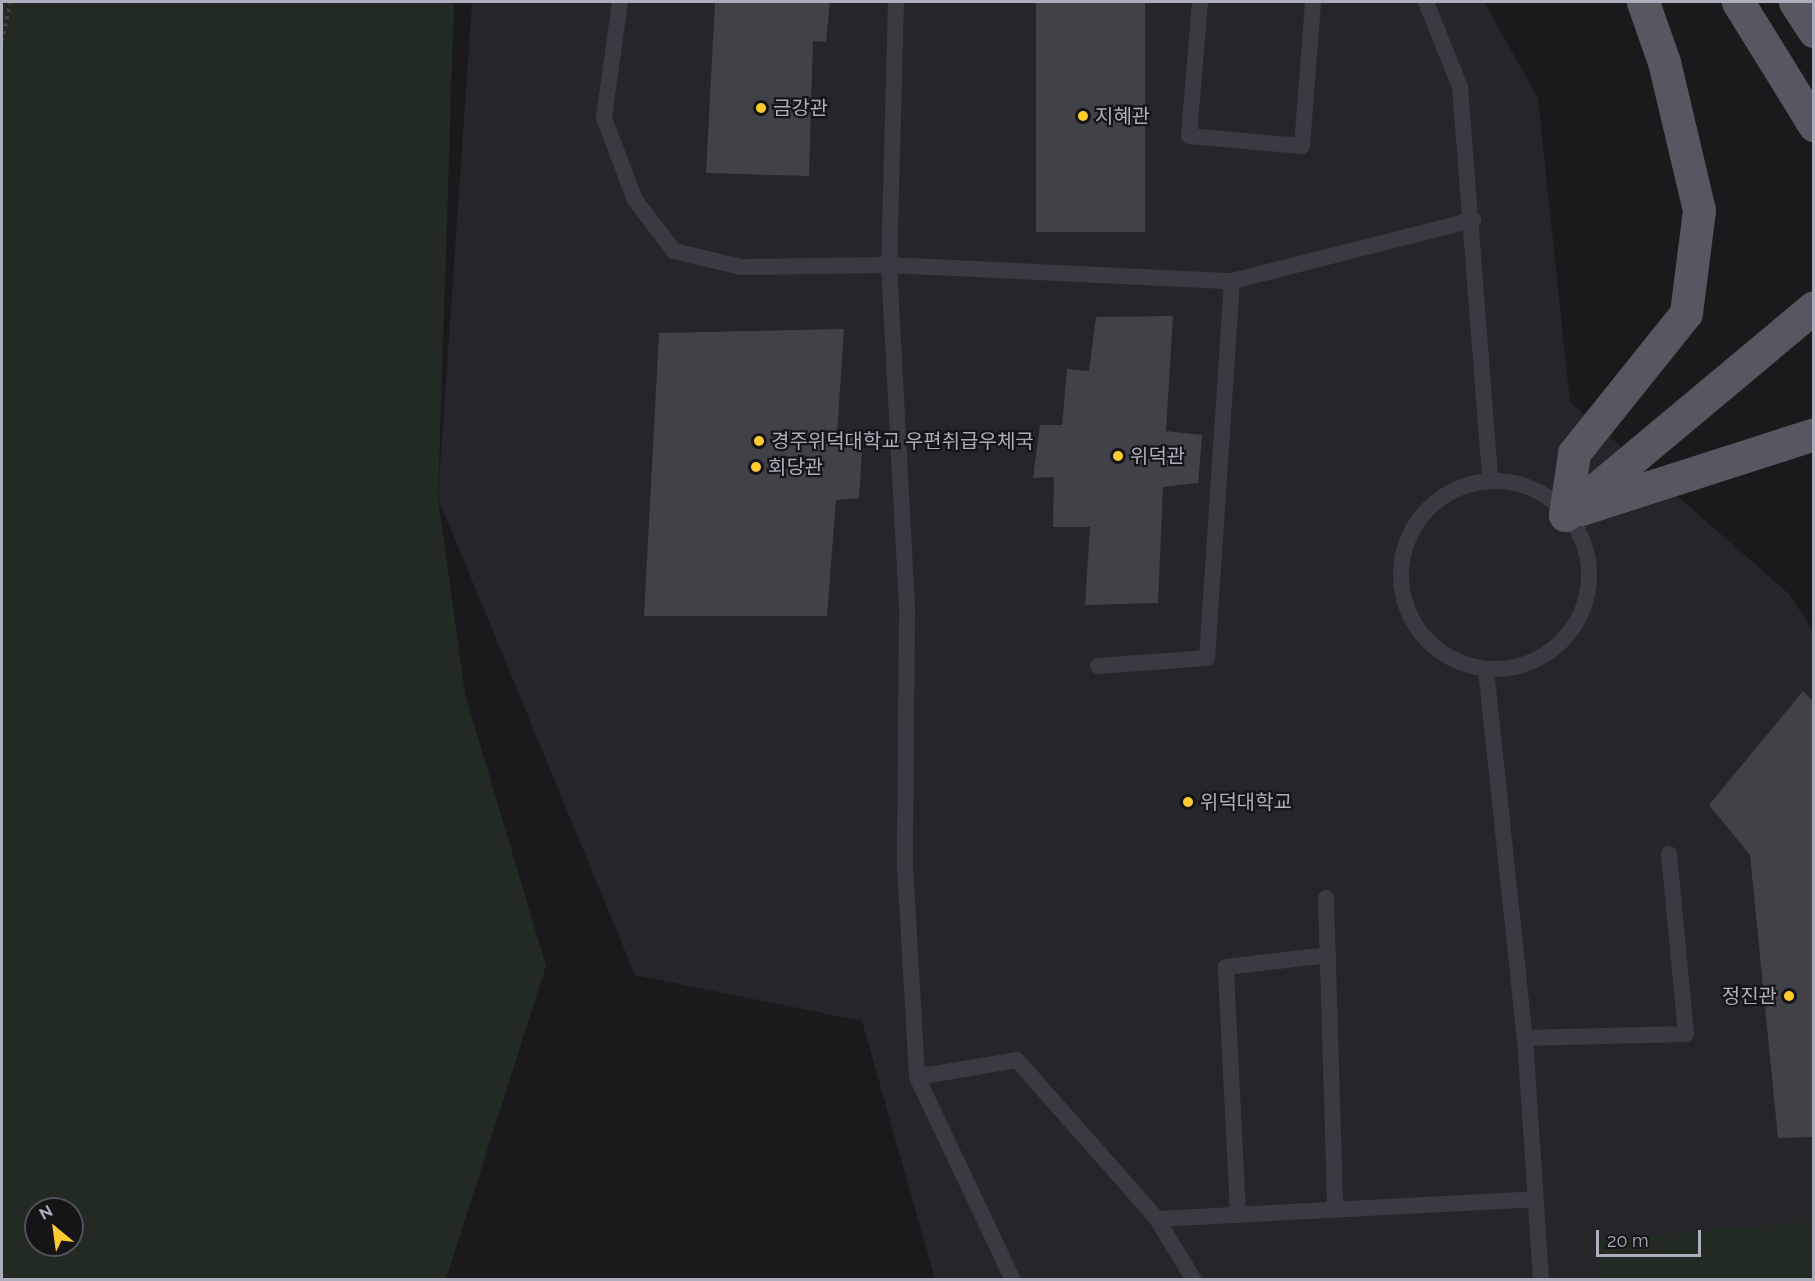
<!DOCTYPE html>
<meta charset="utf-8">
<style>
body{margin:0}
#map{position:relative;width:1815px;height:1281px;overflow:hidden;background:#1a1a1c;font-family:Raleway,"Noto Sans KR",sans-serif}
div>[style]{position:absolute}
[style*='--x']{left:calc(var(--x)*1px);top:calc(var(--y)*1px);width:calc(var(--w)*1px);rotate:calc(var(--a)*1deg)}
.built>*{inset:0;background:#262529}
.green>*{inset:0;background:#212b23}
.building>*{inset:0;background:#414147;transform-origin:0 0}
.path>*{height:4px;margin-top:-2px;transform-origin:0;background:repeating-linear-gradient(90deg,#404249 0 3px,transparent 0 7.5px)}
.service>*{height:16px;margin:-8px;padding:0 8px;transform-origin:8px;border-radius:8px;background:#3a3b42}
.service>.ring{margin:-8px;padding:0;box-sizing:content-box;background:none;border:16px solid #3a3b42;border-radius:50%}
.primary>*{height:33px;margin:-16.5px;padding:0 16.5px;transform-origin:16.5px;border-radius:16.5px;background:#565761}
.dots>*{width:16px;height:16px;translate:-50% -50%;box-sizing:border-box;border:3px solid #151417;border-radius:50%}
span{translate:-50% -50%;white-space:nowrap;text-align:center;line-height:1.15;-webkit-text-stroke:4.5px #151417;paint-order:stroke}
.poi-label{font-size:20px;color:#abafbd}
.left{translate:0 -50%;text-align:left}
.right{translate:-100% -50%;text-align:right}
.frame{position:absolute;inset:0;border:3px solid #abafbd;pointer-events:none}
.north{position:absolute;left:24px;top:1197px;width:60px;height:60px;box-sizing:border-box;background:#151417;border:2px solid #515259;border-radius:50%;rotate:331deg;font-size:16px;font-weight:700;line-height:24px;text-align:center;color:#abafbd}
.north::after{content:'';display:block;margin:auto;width:21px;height:27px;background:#ffcb2f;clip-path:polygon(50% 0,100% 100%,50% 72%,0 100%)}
.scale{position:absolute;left:1596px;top:1230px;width:105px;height:27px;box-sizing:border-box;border:3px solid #abafbd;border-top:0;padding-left:8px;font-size:18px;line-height:21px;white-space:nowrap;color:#abafbd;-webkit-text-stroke:4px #151417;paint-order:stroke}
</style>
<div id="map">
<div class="built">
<div style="clip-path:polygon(472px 2px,1484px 2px,1538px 98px,1570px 402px,1788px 593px,1813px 630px,1813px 1279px,935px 1279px,862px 1021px,635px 975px,438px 498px)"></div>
</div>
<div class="green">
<div style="clip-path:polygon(evenodd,2px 2px,454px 2px,438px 498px,465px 694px,546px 966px,446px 1279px,2px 1279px,2px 2px,36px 1209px,72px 1209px,72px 1245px,36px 1245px,36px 1209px)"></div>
<div style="clip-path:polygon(1813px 1221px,1813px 1279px,1599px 1279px,1596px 1240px)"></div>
</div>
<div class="building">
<div style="clip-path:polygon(715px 2px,830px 2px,826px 42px,813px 41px,809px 176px,706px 173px)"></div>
<div style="left:1036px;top:2px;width:109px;height:230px"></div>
<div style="clip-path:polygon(1173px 316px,1166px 431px,1202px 435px,1198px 483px,1163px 487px,1158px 603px,1085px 605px,1090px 527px,1053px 527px,1054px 477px,1033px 478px,1040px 425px,1062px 425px,1067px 369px,1089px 371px,1096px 317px)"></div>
<div style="clip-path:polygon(844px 329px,837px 434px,863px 436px,859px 498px,836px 500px,827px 616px,644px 616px,659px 333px)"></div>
<div style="clip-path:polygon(1803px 691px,1814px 702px,1814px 1137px,1778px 1138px,1750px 855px,1709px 805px)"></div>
</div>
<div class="path">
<div style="--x:2;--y:41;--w:40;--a:-78"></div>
</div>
<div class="service">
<div style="--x:620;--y:2;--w:117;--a:97.9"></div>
<div style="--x:604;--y:118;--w:88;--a:69.3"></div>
<div style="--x:635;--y:200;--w:64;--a:52.6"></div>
<div style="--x:674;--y:251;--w:69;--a:13.4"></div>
<div style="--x:741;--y:267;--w:148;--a:-0.8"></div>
<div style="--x:889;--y:265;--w:343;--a:2.7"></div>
<div style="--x:896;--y:2;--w:263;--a:91.5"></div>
<div style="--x:889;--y:265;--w:349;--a:87"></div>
<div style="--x:907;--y:614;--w:253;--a:90.5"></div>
<div style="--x:905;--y:867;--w:210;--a:86.7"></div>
<div style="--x:917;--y:1077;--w:225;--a:64.7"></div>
<div style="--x:1200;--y:2;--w:134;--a:94.7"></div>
<div style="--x:1189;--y:136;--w:113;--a:5.1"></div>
<div style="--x:1302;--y:146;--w:144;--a:-85.6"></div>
<div style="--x:1426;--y:2;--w:92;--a:68.2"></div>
<div style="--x:1460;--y:87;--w:395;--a:85.6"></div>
<div class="ring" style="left:1401px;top:481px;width:172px;height:172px"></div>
<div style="--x:1098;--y:666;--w:109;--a:-4.2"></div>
<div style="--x:1207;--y:658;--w:378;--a:-86.2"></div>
<div style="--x:1232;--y:281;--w:249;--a:-14.2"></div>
<div style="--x:1486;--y:669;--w:371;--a:84"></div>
<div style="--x:1525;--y:1038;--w:243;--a:86.2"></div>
<div style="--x:1326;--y:898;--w:312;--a:88.3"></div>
<div style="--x:1525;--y:1038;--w:161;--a:-1.4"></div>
<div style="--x:1686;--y:1034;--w:181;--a:-95.4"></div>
<div style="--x:917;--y:1077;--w:101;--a:-9.6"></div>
<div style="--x:1017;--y:1060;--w:212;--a:48.6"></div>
<div style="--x:1157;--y:1219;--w:379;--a:-3"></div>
<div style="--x:1238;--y:1215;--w:248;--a:-92.8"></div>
<div style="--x:1226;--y:967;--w:103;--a:-6.7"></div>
<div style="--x:1157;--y:1219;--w:71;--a:58.8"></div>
</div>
<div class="primary">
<div style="--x:1738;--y:2;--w:145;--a:58.3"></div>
<div style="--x:1795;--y:2;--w:35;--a:57"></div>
<div style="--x:1581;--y:509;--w:245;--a:-17.8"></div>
<div style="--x:1565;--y:515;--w:63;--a:-81.7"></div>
<div style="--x:1574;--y:453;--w:179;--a:-51.3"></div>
<div style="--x:1686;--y:313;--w:104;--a:-82.8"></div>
<div style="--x:1699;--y:210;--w:152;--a:-103.3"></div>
<div style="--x:1664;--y:62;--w:64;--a:-109.3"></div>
<div style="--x:1565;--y:515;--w:324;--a:-39.9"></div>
</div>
<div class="dots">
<div style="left:761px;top:108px;background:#ffcb2f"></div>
<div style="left:1083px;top:116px;background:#ffcb2f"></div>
<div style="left:759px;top:441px;background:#ffcb2f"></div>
<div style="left:1118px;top:456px;background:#ffcb2f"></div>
<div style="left:756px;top:467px;background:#ffcb2f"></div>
<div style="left:1188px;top:802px;background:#ffcb2f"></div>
<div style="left:1789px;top:996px;background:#ffcb2f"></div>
</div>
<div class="poi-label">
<span class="left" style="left:773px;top:108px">금강관</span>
<span class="left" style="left:1095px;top:116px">지혜관</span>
<span class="left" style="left:771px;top:441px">경주위덕대학교 우편취급우체국</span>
<span class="left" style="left:1130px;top:456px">위덕관</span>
<span class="left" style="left:768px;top:467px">회당관</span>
<span class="left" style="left:1200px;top:802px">위덕대학교</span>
<span class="right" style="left:1777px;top:996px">정진관</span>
</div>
<div class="frame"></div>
<div class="north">N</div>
<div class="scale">20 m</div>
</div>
